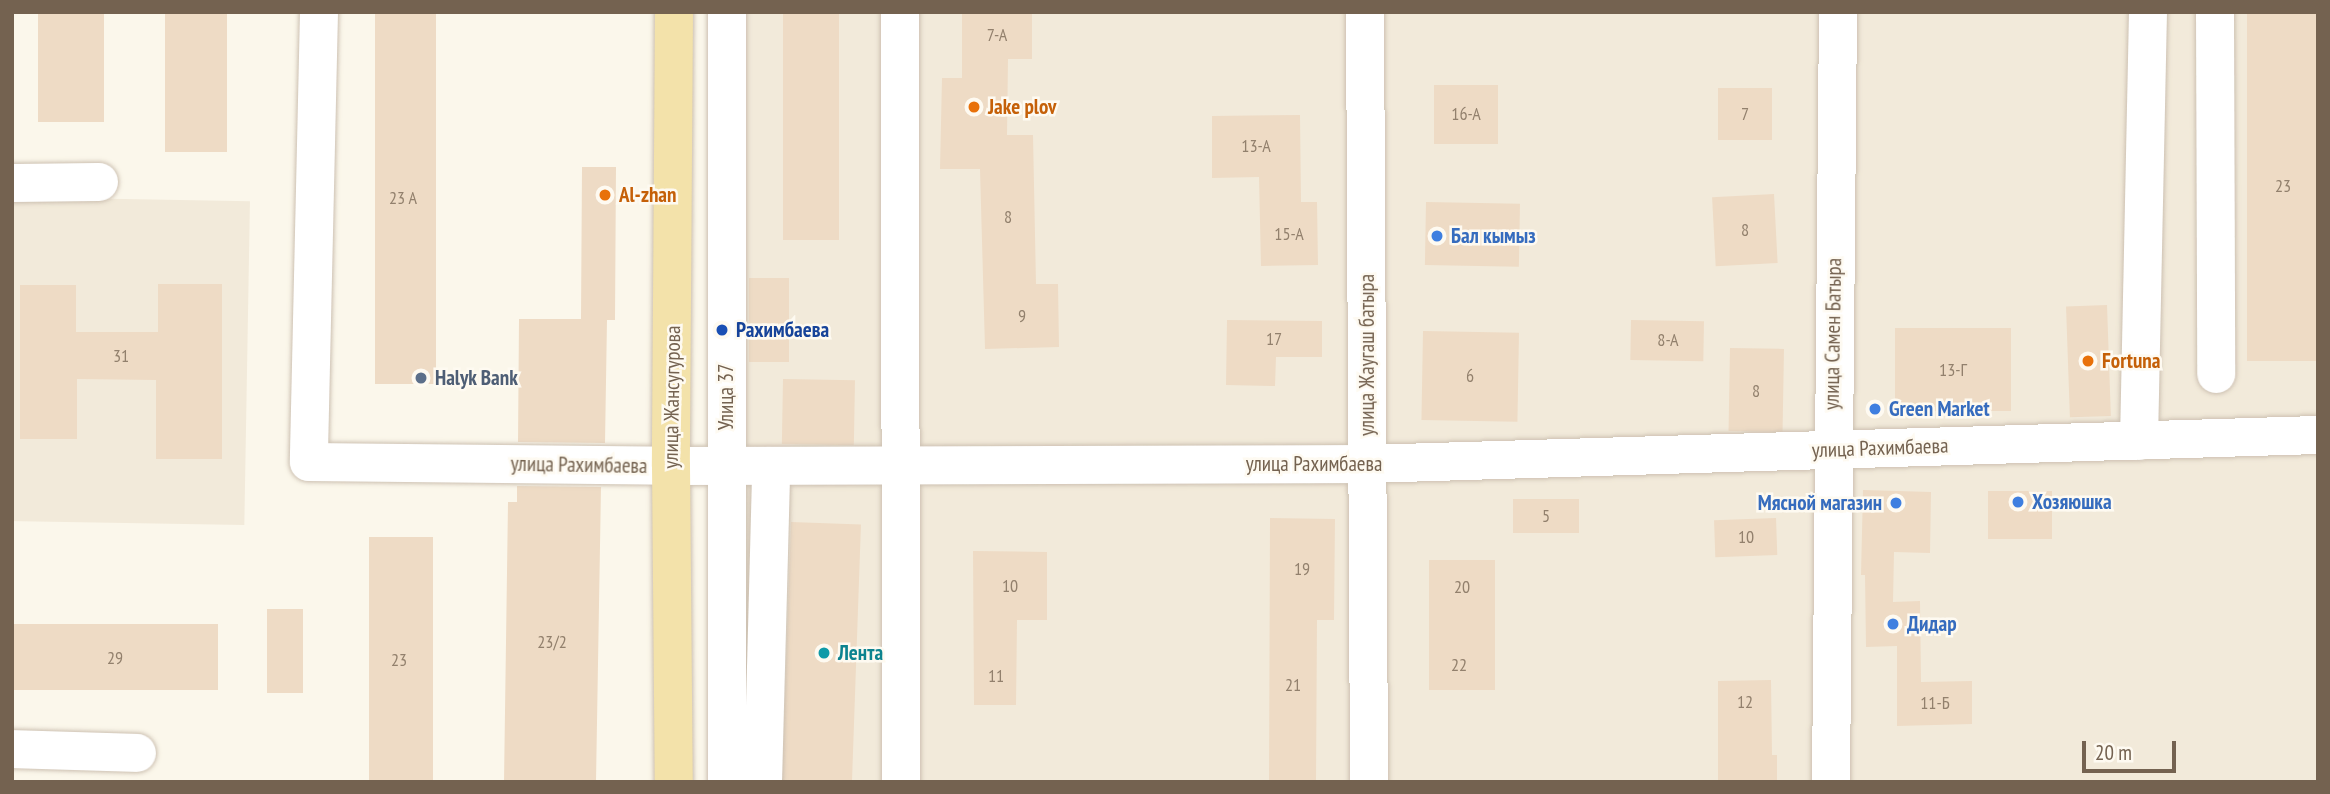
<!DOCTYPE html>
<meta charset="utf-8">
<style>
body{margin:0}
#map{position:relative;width:2330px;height:794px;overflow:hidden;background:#fbf7eb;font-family:"PT Sans Narrow",sans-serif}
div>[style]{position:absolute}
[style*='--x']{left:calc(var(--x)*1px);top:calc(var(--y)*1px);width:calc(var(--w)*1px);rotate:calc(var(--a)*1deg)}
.residential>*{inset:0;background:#f2eada;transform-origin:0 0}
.building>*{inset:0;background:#eedbc5;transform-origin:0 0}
.roads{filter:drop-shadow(0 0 2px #cdc1b2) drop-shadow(0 0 2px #cdc1b2)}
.minor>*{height:38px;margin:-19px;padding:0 19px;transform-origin:19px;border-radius:19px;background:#fff}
.major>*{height:38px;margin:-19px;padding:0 19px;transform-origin:19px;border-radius:19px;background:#f3e2aa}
.dots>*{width:19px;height:19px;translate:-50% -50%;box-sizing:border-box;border:4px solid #fefaf1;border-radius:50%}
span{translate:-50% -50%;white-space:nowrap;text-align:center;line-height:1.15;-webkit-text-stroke:5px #fefaf1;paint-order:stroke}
.number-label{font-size:18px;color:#92806d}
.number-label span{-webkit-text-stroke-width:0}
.food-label{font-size:21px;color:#c56008;font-weight:700}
.left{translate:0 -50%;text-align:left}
.shop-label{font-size:21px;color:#366cbe;font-weight:700}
.right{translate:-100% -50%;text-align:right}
.transit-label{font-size:21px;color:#164399;font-weight:700}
.street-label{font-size:21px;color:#746250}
.service-label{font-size:21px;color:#4e5e75;font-weight:700}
.culture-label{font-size:21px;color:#0d838f;font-weight:700}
.frame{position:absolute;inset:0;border:14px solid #746250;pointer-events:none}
.scale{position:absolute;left:2082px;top:741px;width:94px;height:32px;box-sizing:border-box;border:4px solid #746250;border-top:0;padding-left:9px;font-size:21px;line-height:24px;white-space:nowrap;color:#746250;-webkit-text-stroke:5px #fefaf1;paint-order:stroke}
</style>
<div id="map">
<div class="residential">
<div style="left:727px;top:12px;width:1591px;height:770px"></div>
<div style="left:12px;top:197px;width:238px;height:324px;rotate:1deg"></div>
</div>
<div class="building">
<div style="left:38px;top:12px;width:66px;height:110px"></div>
<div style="left:165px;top:12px;width:62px;height:140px"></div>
<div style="left:375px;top:12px;width:61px;height:372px"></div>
<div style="left:783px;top:12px;width:56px;height:228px"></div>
<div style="clip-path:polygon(962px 12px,1032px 12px,1032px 59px,1008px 59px,1007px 135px,1033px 135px,1036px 284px,1058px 284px,1059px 347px,985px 349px,980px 169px,940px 169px,942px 78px,962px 78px)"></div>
<div style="left:2247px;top:12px;width:71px;height:349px"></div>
<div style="left:1434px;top:85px;width:64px;height:59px"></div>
<div style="left:1772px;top:88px;width:52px;height:54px;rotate:90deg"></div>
<div style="clip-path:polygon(1300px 115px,1301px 202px,1317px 202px,1318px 265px,1261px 266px,1259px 177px,1212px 178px,1212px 116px)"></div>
<div style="clip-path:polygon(582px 167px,616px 167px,615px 320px,607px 320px,605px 443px,518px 442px,519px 319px,581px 319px)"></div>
<div style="left:1774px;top:194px;width:69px;height:62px;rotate:87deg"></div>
<div style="left:1426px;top:202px;width:94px;height:63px;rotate:1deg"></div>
<div style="left:749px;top:278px;width:40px;height:84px"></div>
<div style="clip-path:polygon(158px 284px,222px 284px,222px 459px,156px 459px,156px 380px,77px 379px,77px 439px,20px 439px,20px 285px,76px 285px,76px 332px,158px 332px)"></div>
<div style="left:2107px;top:305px;width:111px;height:41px;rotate:88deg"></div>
<div style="clip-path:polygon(1227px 320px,1322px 321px,1322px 357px,1276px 357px,1275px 386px,1226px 385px)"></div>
<div style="left:1631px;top:320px;width:73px;height:40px;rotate:1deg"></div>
<div style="left:1895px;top:328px;width:116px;height:83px"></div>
<div style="left:1423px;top:331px;width:96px;height:89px;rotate:1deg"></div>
<div style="left:1730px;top:348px;width:54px;height:83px;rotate:1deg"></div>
<div style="left:783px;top:379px;width:72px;height:65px;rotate:1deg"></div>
<div style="clip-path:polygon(517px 486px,601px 487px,596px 782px,504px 782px,508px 502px,517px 502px)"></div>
<div style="clip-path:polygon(1863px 490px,1931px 492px,1930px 553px,1894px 552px,1893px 602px,1920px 601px,1921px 682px,1972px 681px,1972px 724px,1897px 726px,1897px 646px,1866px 647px,1865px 575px,1861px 575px)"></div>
<div style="left:2052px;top:491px;width:48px;height:64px;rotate:90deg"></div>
<div style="left:1513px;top:499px;width:66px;height:34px"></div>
<div style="clip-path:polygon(1270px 518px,1335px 519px,1334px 620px,1317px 620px,1316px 782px,1269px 782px)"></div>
<div style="left:1776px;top:518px;width:37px;height:62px;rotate:88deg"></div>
<div style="left:791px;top:522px;width:70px;height:260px;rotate:2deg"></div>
<div style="left:369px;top:537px;width:64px;height:245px"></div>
<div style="clip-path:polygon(973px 551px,1047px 552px,1047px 620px,1017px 620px,1016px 705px,974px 705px)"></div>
<div style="left:1429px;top:560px;width:66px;height:130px"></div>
<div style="left:267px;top:609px;width:36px;height:84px"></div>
<div style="left:12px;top:624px;width:206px;height:66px"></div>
<div style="clip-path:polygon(1771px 680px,1772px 755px,1777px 755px,1777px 782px,1718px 782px,1718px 681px)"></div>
</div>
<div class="roads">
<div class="minor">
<div style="--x:319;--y:12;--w:450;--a:91.3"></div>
<div style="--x:309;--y:462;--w:362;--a:0.6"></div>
<div style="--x:671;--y:466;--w:697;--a:-0.16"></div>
<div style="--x:1368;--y:464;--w:950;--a:-1.75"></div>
<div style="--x:900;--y:12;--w:770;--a:89.93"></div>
<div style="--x:1365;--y:12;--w:770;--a:89.7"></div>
<div style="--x:2215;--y:12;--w:362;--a:89.8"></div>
<div style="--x:12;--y:183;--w:87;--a:-0.7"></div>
<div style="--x:2139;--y:441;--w:429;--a:-88.8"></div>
<div style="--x:12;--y:749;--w:125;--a:1.8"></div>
<div style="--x:727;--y:782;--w:770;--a:-90"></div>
<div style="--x:763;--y:782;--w:316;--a:-88.5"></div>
<div style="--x:1831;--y:782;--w:770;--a:-89.48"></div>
</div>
<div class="major">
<div style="--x:674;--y:12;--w:454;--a:90.4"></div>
<div style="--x:671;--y:466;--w:316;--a:89.5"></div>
</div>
</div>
<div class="dots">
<div style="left:974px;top:107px;background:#e8710a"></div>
<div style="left:605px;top:195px;background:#e8710a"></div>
<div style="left:1437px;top:236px;background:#3f7fe0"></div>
<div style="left:722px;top:330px;background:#1a4fb4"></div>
<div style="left:2088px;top:361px;background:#e8710a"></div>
<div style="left:421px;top:378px;background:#5c6f8a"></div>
<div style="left:1875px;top:409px;background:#3f7fe0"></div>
<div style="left:2018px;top:502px;background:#3f7fe0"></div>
<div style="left:1896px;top:503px;background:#3f7fe0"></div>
<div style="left:1893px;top:624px;background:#3f7fe0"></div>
<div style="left:824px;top:653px;background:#0f9aa8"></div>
</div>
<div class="number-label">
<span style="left:997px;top:35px">7-А</span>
<span style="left:1466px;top:114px">16-А</span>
<span style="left:1745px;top:114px">7</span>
<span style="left:1256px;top:146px">13-А</span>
<span style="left:2283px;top:186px">23</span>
<span style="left:403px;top:198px">23 А</span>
<span style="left:1008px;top:217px">8</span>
<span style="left:1745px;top:230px">8</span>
<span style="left:1289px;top:234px">15-А</span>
<span style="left:1022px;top:316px">9</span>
<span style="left:1274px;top:339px">17</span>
<span style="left:1668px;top:340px">8-А</span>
<span style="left:121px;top:356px">31</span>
<span style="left:1953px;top:370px">13-Г</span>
<span style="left:1470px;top:376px">6</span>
<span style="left:1756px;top:391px">8</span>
<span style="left:1546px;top:516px">5</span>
<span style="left:1746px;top:537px">10</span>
<span style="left:1302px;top:569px">19</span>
<span style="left:1010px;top:586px">10</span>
<span style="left:1462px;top:587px">20</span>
<span style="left:552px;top:642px">23/2</span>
<span style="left:115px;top:658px">29</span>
<span style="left:399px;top:660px">23</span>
<span style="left:1459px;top:665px">22</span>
<span style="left:996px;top:676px">11</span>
<span style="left:1293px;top:685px">21</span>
<span style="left:1745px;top:702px">12</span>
<span style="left:1935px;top:703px">11-Б</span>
</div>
<div class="food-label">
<span class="left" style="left:988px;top:107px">Jake plov</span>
<span class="left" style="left:619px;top:195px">Al-zhan</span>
<span class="left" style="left:2102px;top:361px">Fortuna</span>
</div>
<div class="shop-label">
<span class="left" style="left:1451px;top:236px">Бал кымыз</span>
<span class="left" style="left:1889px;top:409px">Green Market</span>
<span class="left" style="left:2032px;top:502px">Хозяюшка</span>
<span class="right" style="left:1882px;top:503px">Мясной магазин</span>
<span class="left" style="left:1907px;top:624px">Дидар</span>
</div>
<div class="transit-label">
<span class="left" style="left:736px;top:330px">Рахимбаева</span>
</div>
<div class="street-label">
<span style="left:1833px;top:334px;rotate:-89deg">улица Самен Батыра</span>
<span style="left:1367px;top:355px;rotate:-90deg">улица Жаугаш батыра</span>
<span style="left:672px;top:397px;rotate:-89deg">улица Жансугурова</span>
<span style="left:726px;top:397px;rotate:-90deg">Улица 37</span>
<span style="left:1880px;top:448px;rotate:-2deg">улица Рахимбаева</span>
<span style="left:1314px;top:464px">улица Рахимбаева</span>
<span style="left:579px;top:465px;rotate:1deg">улица Рахимбаева</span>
</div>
<div class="service-label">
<span class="left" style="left:435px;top:378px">Halyk Bank</span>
</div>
<div class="culture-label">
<span class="left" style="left:838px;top:653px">Лента</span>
</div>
<div class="frame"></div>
<div class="scale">20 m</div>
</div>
